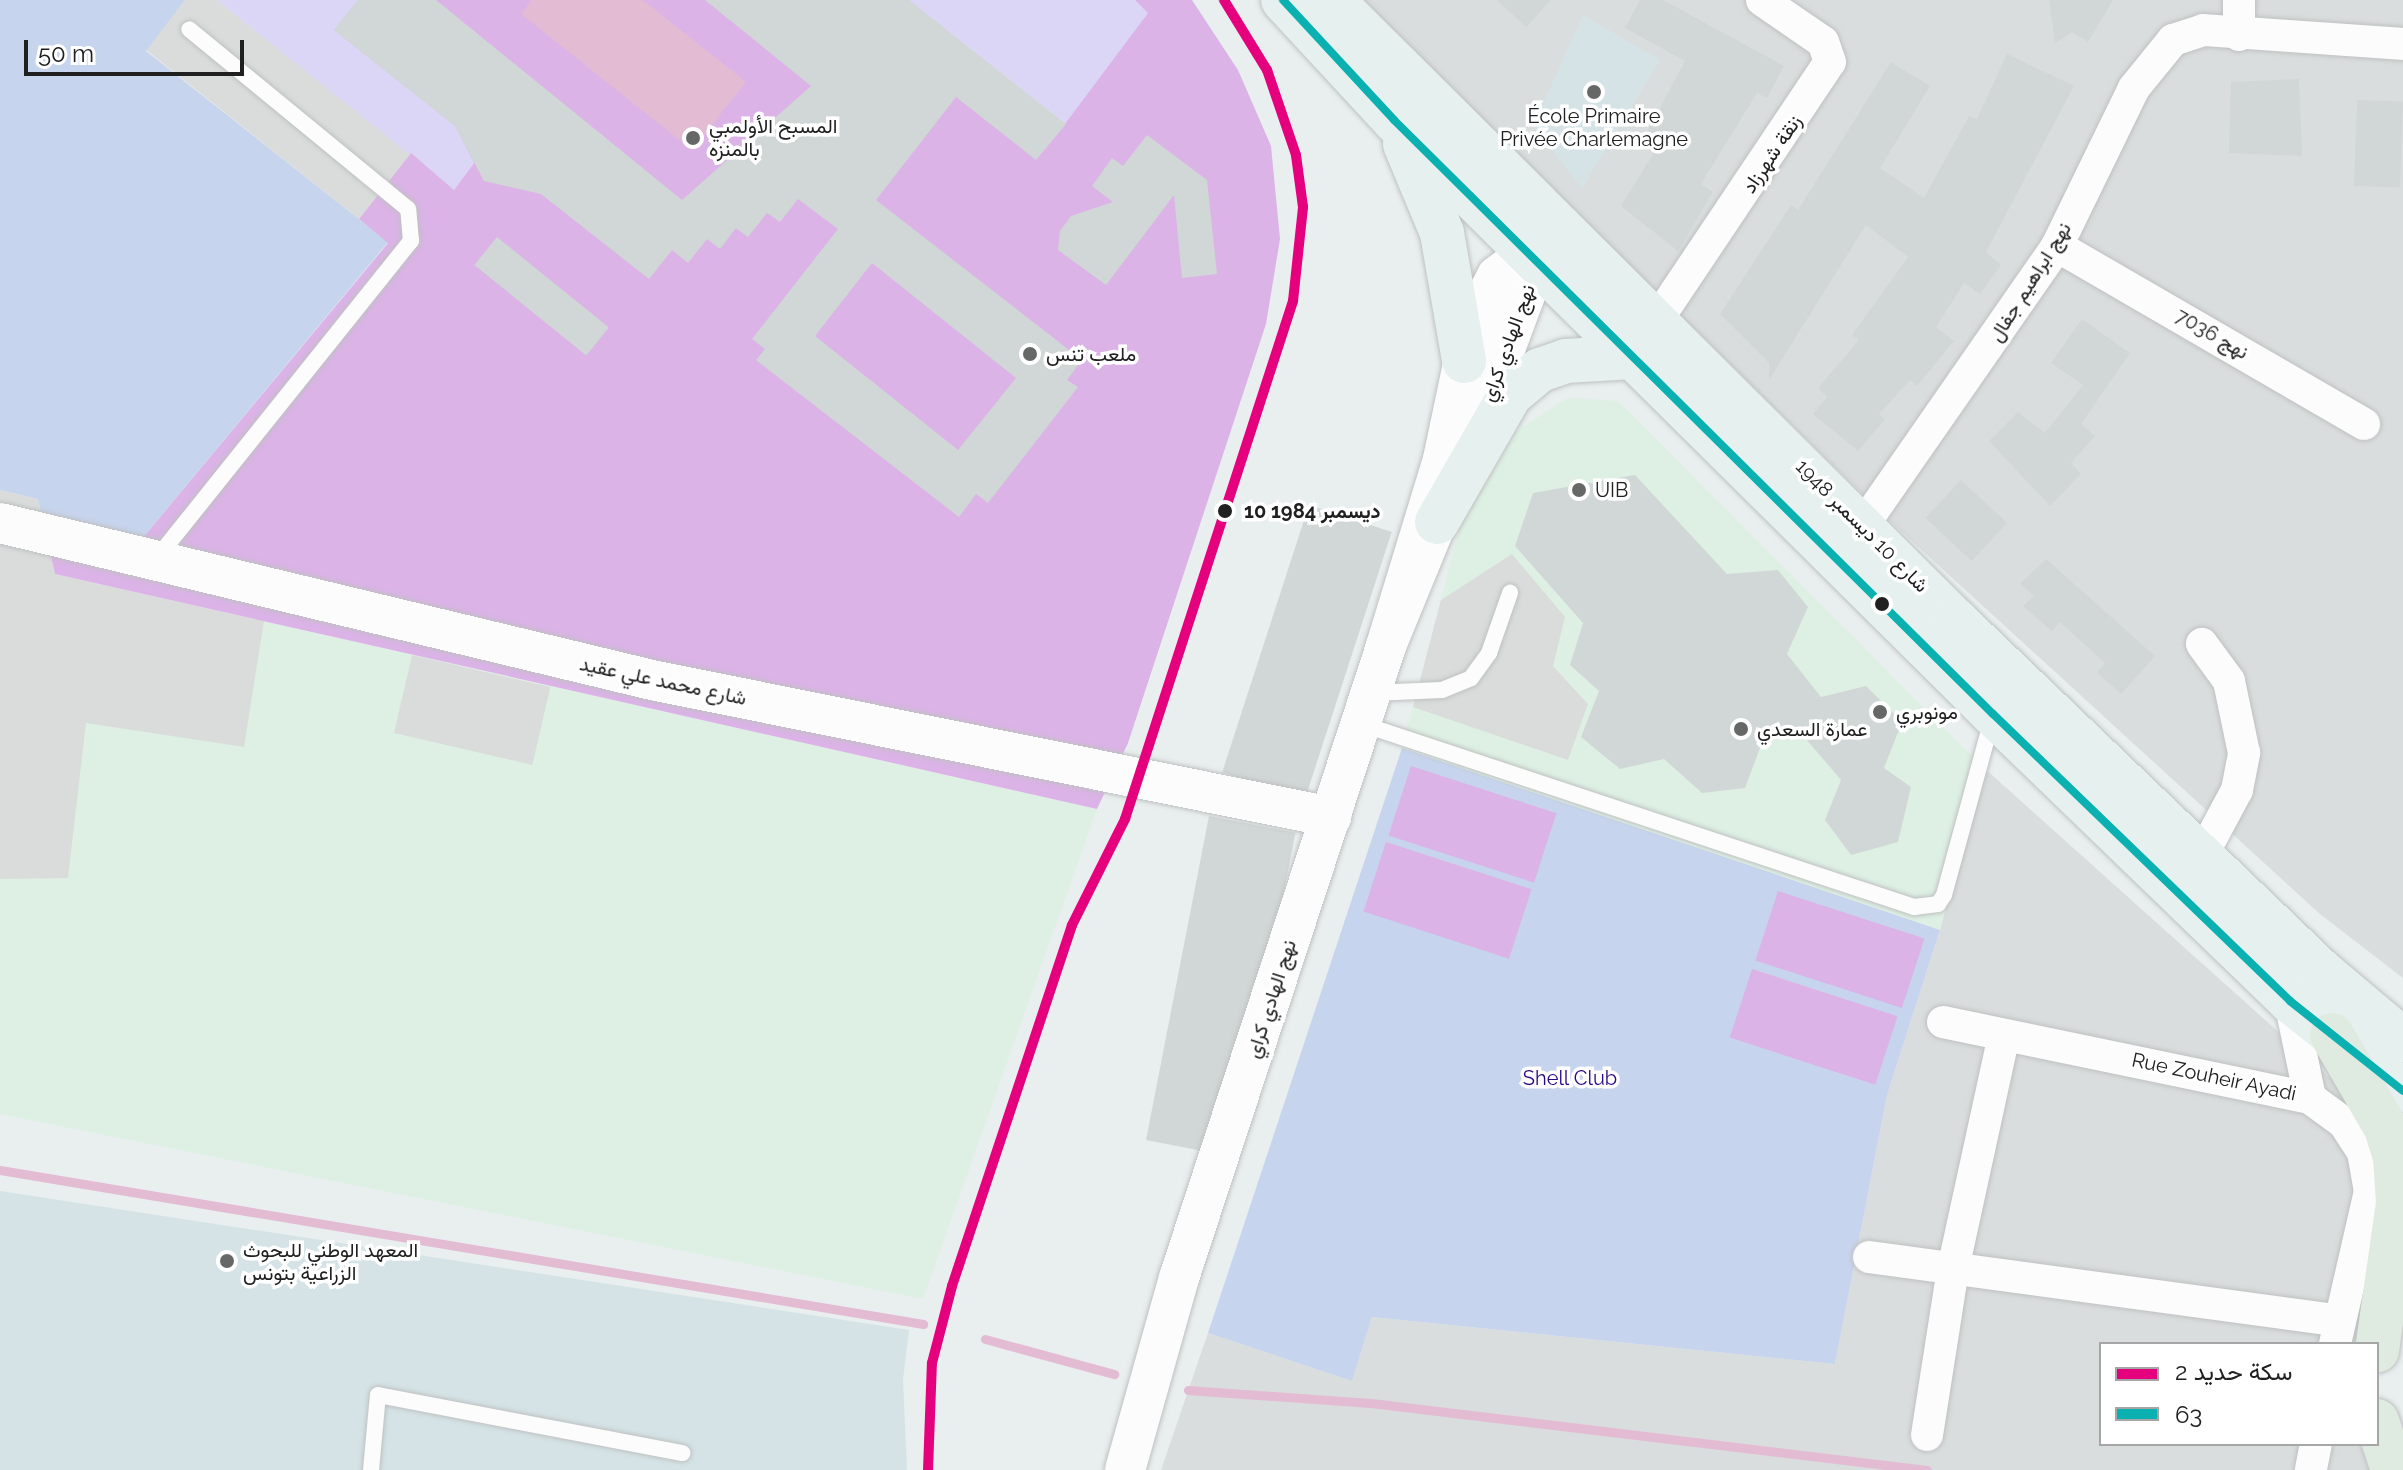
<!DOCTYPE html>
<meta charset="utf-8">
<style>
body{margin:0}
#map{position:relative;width:2403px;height:1470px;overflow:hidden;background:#e9eeee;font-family:Raleway,Vazirmatn,sans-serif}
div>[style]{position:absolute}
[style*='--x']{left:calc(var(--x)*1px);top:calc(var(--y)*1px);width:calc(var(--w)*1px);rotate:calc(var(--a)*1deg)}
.residential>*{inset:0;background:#dadddd}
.commercial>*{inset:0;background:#def0e4}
.education>*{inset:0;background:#d5e3e6}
.religious>*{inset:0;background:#dadcdc;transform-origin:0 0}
.grass>*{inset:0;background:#c7d4ed}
.park>*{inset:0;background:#dcd6f6}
.pitch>*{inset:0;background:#dbb3e7;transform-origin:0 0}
.water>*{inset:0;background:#e3bbd3}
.stream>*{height:9px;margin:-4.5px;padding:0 4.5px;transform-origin:4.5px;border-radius:4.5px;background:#e3bbd3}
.building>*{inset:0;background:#d1d7d6;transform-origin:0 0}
.roads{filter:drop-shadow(0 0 2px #bfc1c1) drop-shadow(0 0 2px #bfc1c1)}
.service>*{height:16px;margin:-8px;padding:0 8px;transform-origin:8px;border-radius:8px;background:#fcfcfc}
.minor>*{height:32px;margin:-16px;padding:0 16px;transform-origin:16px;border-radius:16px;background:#fcfcfc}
.tertiary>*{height:40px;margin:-20px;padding:0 20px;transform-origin:20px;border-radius:20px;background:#fcfcfc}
.primary>*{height:44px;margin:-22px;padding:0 22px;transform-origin:22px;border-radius:22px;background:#e6f1ef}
.motorway>*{height:44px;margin:-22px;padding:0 22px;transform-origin:22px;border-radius:22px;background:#dfebe0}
.bus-1>*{height:8px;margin:-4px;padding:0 4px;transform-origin:4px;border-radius:4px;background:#0bb1b1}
.rail-1>*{height:10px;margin:-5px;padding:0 5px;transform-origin:5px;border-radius:5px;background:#e5007d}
.dots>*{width:22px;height:22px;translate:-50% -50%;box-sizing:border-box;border:4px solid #fff;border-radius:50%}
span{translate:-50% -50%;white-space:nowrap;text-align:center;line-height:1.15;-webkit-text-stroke:7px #fff;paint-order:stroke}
.poi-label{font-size:20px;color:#202020}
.left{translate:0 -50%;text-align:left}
.street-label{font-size:20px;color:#202020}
.stop-label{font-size:20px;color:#202020;font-weight:700}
.park-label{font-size:20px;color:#2a0885}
.legend{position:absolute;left:2099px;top:1342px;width:280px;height:104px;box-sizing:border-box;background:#fff;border:2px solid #a6a6a6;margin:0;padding:10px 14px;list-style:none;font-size:24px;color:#202020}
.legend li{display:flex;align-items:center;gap:16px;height:40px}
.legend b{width:40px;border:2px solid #a6a6a6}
.scale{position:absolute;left:24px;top:40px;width:220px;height:36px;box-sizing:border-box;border:4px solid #202020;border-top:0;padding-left:10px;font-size:24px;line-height:28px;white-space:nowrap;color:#202020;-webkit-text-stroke:6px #fff;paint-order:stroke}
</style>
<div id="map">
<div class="residential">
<div style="clip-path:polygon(1358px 0,2403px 0,2403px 978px,2320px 914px,1891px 522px)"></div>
<div style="clip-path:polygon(1983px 767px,2341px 1088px,2379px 1136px,2359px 1344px,2101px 1344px,2101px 1444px,2360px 1444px,2369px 1470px,1161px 1470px,1208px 1333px,1352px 1381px,1372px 1317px,1835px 1364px,1887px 1095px,1940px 930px)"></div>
</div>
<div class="commercial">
<div style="clip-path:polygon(1567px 398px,1618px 401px,1983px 767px,1940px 930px,1402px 748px,1462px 520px,1517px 431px)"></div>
<div style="clip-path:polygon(0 562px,1097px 809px,923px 1299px,0 1114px)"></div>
</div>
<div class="education">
<div style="clip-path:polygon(1583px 15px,1660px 60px,1582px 188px,1533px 126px)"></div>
<div style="clip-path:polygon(0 1191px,909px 1330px,903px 1380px,907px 1470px,0 1470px)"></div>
</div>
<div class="religious">
<div style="clip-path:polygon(185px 0,217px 0,411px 153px,359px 219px,146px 50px)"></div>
<div style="clip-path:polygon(0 490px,38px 499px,55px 574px,264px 621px,244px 747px,86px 723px,68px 878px,0 879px)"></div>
<div style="clip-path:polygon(1512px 554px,1565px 617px,1553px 666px,1588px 704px,1568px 760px,1413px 707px,1441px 600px)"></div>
<div style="left:412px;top:655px;width:142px;height:80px;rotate:13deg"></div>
</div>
<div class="grass">
<div style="clip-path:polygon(0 0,185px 0,146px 51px,388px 242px,142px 539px,43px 522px,38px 499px,0 490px)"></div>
<div style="clip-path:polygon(1402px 748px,1940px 930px,1887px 1095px,1835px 1364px,1372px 1317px,1352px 1381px,1208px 1333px)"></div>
</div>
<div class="park">
<div style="clip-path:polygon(217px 0,358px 0,334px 30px,455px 126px,474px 163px,454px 190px)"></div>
<div style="clip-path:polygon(909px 0,1135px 0,1149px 13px,1066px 124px)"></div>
</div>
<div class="pitch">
<div style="clip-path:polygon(358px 0,909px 0,1065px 124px,1148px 13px,1135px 0,1192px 0,1238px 70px,1271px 146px,1280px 239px,1266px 324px,1128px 743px,1097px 809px,55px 574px,43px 522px,142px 539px,388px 243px,359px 219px,411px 153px,454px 190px,474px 163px,455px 126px,334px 30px)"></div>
<div style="left:1411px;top:766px;width:153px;height:73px;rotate:18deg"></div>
<div style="left:1386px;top:842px;width:153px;height:73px;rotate:18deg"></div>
<div style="left:1778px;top:891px;width:154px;height:73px;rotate:18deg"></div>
<div style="left:1752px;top:969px;width:153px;height:72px;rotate:18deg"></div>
</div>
<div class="water">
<div style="clip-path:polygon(532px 0,643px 0,746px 82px,692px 150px,521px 14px)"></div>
</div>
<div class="stream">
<div style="--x:0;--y:1170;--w:936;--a:9.47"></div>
<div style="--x:985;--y:1339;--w:134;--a:15.2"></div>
<div style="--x:1188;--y:1390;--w:183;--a:4.1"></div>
<div style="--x:1371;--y:1403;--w:560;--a:6.87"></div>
</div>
<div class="building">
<div style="clip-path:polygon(evenodd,358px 0,436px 0,682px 200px,811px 86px,705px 0,909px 0,1066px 124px,1036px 160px,956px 97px,876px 200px,1082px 360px,1067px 380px,1078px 387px,988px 503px,976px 494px,959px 517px,756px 360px,765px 349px,752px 339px,838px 229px,798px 199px,780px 222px,767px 213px,748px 237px,736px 228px,720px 249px,707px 239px,688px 263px,672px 250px,649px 279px,541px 194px,484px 181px,455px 126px,334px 30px,358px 0,872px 263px,1016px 378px,958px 450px,815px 336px,872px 263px)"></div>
<div style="clip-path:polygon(1497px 0,1551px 0,1526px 27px)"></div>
<div style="clip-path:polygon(1640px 0,1663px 0,1784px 66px,1767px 98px,1757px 93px,1701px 184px,1713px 192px,1678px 251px,1621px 206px,1662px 140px,1647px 132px,1685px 61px,1625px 28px)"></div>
<div style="clip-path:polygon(2049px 0,2113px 0,2088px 42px,2072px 32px,2055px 43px)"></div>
<div style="clip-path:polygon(2007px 54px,2074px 86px,1986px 252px,2001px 265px,1980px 294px,1964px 283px,1936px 327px,1954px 341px,1917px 386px,1910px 380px,1879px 414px,1885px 419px,1858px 451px,1813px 414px,1827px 397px,1818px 388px,1859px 340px,1852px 335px,1908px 257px,1866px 225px,1769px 380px,1769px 363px,1720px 314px,1791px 205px,1798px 210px,1891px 62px,1930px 86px,1880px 168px,1924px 198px,1969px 116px,1977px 119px)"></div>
<div style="clip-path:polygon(2299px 79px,2302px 156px,2229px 153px,2231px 82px)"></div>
<div style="left:2357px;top:100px;width:46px;height:86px;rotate:2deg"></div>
<div style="clip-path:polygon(1147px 135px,1207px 180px,1217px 274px,1182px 278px,1174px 195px,1106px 285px,1058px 250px,1060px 231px,1071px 216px,1113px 202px,1092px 186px,1112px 158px,1123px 166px)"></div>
<div style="left:497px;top:237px;width:144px;height:36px;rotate:39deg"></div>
<div style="clip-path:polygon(2082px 319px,2130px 353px,2081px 424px,2095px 436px,2071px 463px,2081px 474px,2050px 506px,1989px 441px,2018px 412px,2045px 433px,2083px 385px,2051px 363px)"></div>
<div style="clip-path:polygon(1635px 475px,1727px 574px,1778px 570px,1808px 607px,1787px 654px,1821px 697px,1866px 686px,1902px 722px,1884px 768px,1911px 787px,1898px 842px,1851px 855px,1825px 820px,1841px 780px,1806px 739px,1763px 740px,1745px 788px,1702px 793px,1664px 759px,1620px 769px,1581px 737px,1599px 691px,1570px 665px,1583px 623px,1515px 546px,1533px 493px)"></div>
<div style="left:1961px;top:480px;width:63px;height:52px;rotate:43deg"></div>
<div style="left:1309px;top:505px;width:87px;height:281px;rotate:18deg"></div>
<div style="clip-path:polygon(2046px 559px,2155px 656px,2121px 694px,2097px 672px,2105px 663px,2060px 622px,2052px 631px,2023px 606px,2034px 596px,2020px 584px)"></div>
<div style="left:1209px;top:816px;width:88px;height:330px;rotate:11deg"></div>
</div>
<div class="roads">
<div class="service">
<div style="--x:156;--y:559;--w:408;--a:-51.3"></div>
<div style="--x:411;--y:241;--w:32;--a:-95"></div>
<div style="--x:408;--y:209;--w:283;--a:-140.6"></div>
<div style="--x:1372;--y:693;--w:70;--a:-2.5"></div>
<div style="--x:1442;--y:690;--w:31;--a:-22"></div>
<div style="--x:1471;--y:678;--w:31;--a:-54"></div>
<div style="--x:1489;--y:653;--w:64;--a:-70.7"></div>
<div style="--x:1362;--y:724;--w:582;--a:18.34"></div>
<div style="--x:1914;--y:907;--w:24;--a:-7"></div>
<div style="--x:1938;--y:904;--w:11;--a:-56"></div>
<div style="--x:1944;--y:895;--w:182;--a:-74.7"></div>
<div style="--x:371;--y:1470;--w:75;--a:-84.7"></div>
<div style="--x:378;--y:1395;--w:310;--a:10.8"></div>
</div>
<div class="minor">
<div style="--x:2239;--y:35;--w:35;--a:-90"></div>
<div style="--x:2057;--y:246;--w:355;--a:30.1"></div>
<div style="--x:1655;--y:323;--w:314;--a:-56.2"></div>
<div style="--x:1830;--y:62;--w:21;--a:-109"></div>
<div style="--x:1823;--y:42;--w:74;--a:-145.5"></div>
<div style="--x:1850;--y:544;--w:363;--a:-55.2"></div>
<div style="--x:2057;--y:246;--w:176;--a:-64"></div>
<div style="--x:2134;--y:88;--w:62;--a:-50.9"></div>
<div style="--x:2173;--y:40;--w:32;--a:-18"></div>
<div style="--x:2203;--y:30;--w:200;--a:4"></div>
<div style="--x:2192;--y:874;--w:95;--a:-61.8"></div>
<div style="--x:2237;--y:790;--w:38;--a:-79"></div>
<div style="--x:2244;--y:753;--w:74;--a:-101.8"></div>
<div style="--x:2229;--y:681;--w:46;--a:-126.1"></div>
<div style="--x:2290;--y:1001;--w:99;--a:78.3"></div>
<div style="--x:1943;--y:1022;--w:375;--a:11.7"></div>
<div style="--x:2310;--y:1098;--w:42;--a:36.3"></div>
<div style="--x:2344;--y:1123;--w:35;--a:57"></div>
<div style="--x:2363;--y:1152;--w:40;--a:80"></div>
<div style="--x:2370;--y:1191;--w:157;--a:102.9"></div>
<div style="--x:1869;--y:1257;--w:475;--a:7.7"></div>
<div style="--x:1927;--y:1435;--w:168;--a:-81.1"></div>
<div style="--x:1953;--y:1269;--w:239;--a:-77.7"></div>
<div style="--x:2311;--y:1469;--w:25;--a:-79"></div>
</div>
<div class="tertiary">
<div style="--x:0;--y:523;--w:671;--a:13.54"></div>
<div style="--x:652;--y:680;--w:693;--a:11.41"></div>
<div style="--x:1386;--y:646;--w:169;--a:-67.7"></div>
<div style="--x:1125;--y:1470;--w:199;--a:-74.3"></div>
<div style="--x:1179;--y:1278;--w:665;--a:-71.86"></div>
<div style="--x:1386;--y:646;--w:195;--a:-73"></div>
<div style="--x:1443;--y:459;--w:136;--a:-78.1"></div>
<div style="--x:1471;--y:326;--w:56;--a:-62.5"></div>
<div style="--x:1497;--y:276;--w:21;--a:-37"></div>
<div style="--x:1514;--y:263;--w:23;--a:0"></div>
<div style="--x:1537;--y:263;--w:175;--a:110.4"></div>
</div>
<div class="primary">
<div style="--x:1283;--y:0;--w:163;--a:47.2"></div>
<div style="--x:1394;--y:120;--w:844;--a:44.76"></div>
<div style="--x:1993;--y:714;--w:413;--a:44"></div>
<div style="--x:2290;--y:1001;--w:144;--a:38.5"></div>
<div style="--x:1332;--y:0;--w:879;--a:44.86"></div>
<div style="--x:1955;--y:620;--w:506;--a:43.8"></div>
<div style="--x:2320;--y:970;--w:109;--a:40.1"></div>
<div style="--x:1405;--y:144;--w:96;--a:67.4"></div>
<div style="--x:1442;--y:233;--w:130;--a:80.2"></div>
<div style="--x:1437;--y:522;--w:146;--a:-60.1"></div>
<div style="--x:1510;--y:395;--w:39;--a:-40"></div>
<div style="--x:1540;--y:370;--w:28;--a:-19"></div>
<div style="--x:1566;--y:361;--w:66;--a:-3.5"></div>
</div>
<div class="motorway">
<div style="--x:2332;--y:1035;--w:108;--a:59.9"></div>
<div style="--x:2386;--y:1128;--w:30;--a:73"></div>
<div style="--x:2395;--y:1157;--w:46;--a:86.3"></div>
<div style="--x:2398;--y:1203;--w:149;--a:98.1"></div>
<div style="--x:2377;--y:1421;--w:52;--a:71.9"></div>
</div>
</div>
<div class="bus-1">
<div style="--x:1283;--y:0;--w:163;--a:47.2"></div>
<div style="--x:1394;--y:120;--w:844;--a:44.76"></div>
<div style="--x:1993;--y:714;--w:413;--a:44"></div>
<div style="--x:2290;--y:1001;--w:144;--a:38.5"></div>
</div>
<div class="rail-1">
<div style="--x:928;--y:1470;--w:107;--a:-87.9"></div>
<div style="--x:932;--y:1363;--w:80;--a:-75.4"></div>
<div style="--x:952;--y:1286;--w:380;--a:-71.6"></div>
<div style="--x:1072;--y:925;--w:119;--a:-63.4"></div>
<div style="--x:1125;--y:819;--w:545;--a:-72.03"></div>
<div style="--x:1293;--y:301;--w:95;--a:-83.9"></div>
<div style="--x:1303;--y:207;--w:52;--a:-97.7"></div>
<div style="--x:1296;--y:155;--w:90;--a:-108.8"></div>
<div style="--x:1267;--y:70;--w:82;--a:-121.6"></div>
</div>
<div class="dots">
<div style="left:1594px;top:92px;background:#666868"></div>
<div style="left:693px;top:138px;background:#666868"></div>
<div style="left:1030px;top:354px;background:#666868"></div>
<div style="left:1579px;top:490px;background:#666868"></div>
<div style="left:1225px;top:511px;background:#202020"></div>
<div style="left:1882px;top:604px;background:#202020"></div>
<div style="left:1880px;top:712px;background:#666868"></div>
<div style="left:1741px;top:729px;background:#666868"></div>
<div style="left:227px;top:1261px;background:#666868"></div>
</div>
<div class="poi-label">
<span style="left:1594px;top:128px">École Primaire<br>Privée Charlemagne</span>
<span class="left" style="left:709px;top:138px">المسبح الأولمبي<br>بالمنزه</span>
<span class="left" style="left:1046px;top:354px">ملعب تنس</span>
<span class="left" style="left:1595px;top:490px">UIB</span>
<span class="left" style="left:1896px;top:712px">مونوبري</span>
<span class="left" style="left:1757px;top:729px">عمارة السعدي</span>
<span class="left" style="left:243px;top:1262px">المعهد الوطني للبحوث<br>الزراعية بتونس</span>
</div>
<div class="street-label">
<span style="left:1772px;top:154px;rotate:-56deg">زنقة شهرزاد</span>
<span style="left:2030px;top:282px;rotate:-58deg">نهج ابراهيم جفال</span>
<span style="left:2212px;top:334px;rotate:30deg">نهج 7036</span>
<span style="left:1508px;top:343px;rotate:-70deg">نهج الهادي كراي</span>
<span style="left:1862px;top:526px;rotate:45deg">شارع 10 ديسمبر 1948</span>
<span style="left:663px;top:681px;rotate:12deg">شارع محمد علي عقيد</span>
<span style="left:1271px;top:999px;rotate:-72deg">نهج الهادي كراي</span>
<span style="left:2214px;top:1077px;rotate:12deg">Rue Zouheir Ayadi</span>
</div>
<div class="stop-label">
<span class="left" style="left:1244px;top:511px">10 ديسمبر 1984</span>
</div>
<div class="park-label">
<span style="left:1570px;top:1078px">Shell Club</span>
</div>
<ul class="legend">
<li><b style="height:10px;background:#e5007d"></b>سكة حديد 2</li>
<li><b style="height:10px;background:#0bb1b1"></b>63</li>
</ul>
<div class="scale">50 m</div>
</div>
